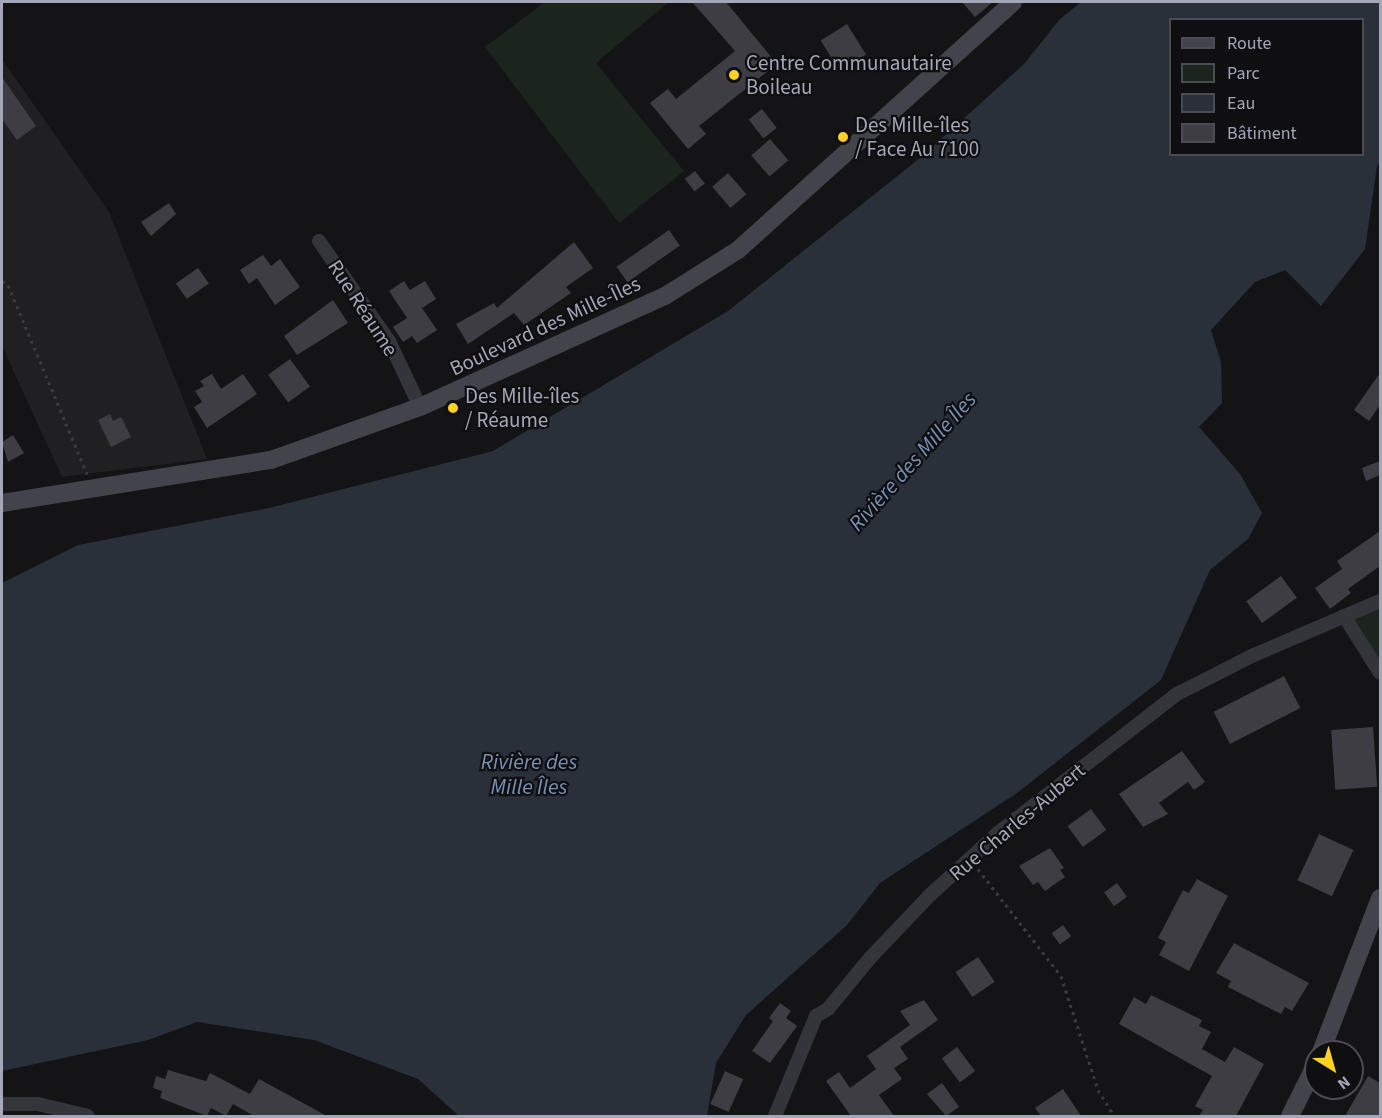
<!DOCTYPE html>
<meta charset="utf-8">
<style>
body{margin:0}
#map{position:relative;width:1382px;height:1118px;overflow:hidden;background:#141315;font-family:"Source Sans 3",sans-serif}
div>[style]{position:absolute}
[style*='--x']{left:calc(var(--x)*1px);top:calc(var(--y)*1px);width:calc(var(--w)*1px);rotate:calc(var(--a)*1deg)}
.built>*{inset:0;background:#201f22}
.green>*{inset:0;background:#1b241d}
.water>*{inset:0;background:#29303a}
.building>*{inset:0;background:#3e3d43;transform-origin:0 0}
.path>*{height:3px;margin-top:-1.5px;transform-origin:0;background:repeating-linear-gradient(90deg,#3a3b42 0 3px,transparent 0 7.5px)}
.street>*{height:14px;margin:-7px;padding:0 7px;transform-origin:7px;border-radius:7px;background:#34343b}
.secondary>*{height:18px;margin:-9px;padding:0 9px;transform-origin:9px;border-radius:9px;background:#42434b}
.dots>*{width:16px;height:16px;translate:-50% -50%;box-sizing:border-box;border:3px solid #0f0e10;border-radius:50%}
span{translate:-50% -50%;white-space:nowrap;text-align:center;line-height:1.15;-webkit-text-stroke:4.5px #0f0e10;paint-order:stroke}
.poi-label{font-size:21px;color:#a4a7b7}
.left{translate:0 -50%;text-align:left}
.street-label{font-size:21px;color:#a4a7b7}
.water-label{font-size:22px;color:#7891b5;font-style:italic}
.frame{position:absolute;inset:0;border:3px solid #a4a7b7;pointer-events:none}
.legend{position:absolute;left:1169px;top:18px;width:195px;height:138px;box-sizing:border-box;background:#0f0e10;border:2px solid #4b4b53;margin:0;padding:8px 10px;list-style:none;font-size:18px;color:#a4a7b7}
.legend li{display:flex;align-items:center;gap:12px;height:30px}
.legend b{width:30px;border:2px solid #4b4b53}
.north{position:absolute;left:1304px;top:1040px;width:60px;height:60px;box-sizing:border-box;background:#0f0e10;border:2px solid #4b4b53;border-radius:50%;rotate:143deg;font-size:16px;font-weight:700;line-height:24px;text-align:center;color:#a4a7b7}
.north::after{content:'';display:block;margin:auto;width:21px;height:27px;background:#ffd122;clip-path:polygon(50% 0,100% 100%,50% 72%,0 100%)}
</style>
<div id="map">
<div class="built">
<div style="clip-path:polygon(2px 59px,109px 212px,207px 459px,62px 477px,2px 346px)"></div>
</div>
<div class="green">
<div style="clip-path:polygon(545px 2px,669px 2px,596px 63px,684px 171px,619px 223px,485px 47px)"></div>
<div style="clip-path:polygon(1380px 601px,1380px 671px,1344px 616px)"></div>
</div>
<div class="water">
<div style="clip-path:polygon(evenodd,1081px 2px,1380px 2px,1380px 163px,1377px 166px,1365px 249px,1321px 306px,1285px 270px,1255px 282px,1211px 330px,1221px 362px,1222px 403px,1199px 427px,1240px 474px,1262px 513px,1248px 539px,1210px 570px,1161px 680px,1017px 793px,880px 883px,847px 925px,746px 1015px,716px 1063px,707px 1116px,459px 1116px,418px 1079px,314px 1040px,197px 1022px,148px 1040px,2px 1071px,2px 583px,78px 545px,269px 508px,493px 451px,728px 311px,920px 158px,1024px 64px,1060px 19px,1081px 2px,1170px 20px,1362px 20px,1362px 154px,1170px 154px,1170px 20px)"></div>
</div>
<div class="building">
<div style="clip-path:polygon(692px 2px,726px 2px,777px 64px,699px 126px,706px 134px,688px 149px,650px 103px,668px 89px,676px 99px,735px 51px)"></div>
<div style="clip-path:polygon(962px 2px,993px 2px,975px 17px)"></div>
<div style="left:847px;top:24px;width:36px;height:31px;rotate:58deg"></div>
<div style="clip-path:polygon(2px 77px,36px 126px,17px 140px,2px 119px)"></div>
<div style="left:762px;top:109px;width:24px;height:17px;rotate:52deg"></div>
<div style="left:770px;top:139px;width:28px;height:25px;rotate:49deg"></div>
<div style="left:695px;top:171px;width:16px;height:13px;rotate:52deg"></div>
<div style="left:728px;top:173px;width:28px;height:21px;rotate:49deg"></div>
<div style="clip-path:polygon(169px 203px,176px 214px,151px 236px,141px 222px)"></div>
<div style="left:669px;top:230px;width:19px;height:64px;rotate:55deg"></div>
<div style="clip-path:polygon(574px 242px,593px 268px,566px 287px,571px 293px,524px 325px,514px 313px,468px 344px,456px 324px,494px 303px,497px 308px)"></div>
<div style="clip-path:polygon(263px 255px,271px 266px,280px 259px,300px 287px,275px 305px,257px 278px,249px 284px,240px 270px)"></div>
<div style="left:198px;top:268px;width:19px;height:27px;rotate:55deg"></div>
<div style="clip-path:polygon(404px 281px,410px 290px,425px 281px,436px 299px,422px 308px,437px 330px,417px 343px,412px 336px,403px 342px,393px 327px,407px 318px,389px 291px)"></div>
<div style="clip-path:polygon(333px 300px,348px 323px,297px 355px,284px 336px)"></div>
<div style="left:290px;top:359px;width:34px;height:27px;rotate:54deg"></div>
<div style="clip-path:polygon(1380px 373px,1380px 405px,1369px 421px,1354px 410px)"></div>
<div style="clip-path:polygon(212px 374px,221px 389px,243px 374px,257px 394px,207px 428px,194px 407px,202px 402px,195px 391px,204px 386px,200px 381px)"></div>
<div style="clip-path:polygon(110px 414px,113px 421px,121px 417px,131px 437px,111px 447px,98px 420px)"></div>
<div style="clip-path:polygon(13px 435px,24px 453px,8px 462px,2px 442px)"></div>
<div style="clip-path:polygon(1380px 461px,1380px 475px,1366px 481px,1362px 468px)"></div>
<div style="clip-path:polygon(1380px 531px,1380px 566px,1348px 589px,1351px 593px,1330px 609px,1315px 588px,1342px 569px,1337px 561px)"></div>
<div style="left:1281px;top:576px;width:27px;height:43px;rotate:54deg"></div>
<div style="left:1284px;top:676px;width:36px;height:79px;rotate:63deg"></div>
<div style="left:1373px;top:727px;width:60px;height:42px;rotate:86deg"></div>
<div style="clip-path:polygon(1182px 751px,1205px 782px,1194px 790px,1188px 782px,1159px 803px,1168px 814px,1143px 827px,1119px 794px)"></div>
<div style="left:1091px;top:809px;width:26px;height:29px;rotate:54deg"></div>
<div style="left:1319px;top:834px;width:38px;height:51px;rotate:25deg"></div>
<div style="clip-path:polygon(1050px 848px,1064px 868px,1060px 870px,1065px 877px,1045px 891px,1038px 882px,1033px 885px,1019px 866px)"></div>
<div style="clip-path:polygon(1197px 879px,1228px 896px,1189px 971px,1159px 955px,1166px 942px,1158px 938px,1183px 890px,1189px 893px)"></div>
<div style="left:1117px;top:883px;width:17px;height:16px;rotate:54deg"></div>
<div style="left:1063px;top:925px;width:14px;height:14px;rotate:54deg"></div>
<div style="clip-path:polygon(1234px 943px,1309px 983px,1292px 1011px,1285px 1007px,1281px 1014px,1228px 987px,1231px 981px,1216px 973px)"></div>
<div style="left:978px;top:957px;width:30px;height:27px;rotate:56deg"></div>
<div style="clip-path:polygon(1151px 995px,1202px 1020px,1199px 1026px,1211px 1032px,1202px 1049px,1225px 1062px,1234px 1047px,1264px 1064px,1236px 1116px,1199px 1116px,1203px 1110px,1195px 1106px,1212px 1076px,1119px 1024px,1134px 997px,1146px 1004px)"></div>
<div style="clip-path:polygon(924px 1000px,938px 1020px,900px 1047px,908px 1059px,894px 1068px,902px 1079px,879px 1095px,894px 1116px,851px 1116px,826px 1081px,839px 1072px,850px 1088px,876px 1069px,867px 1056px,910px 1025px,900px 1011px)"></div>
<div style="clip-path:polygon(780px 1003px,791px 1011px,786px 1018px,797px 1026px,770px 1063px,752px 1051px,773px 1021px,769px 1018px)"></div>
<div style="left:957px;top:1047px;width:30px;height:19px;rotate:53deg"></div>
<div style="clip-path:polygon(168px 1070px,206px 1081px,210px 1073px,250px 1094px,259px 1079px,327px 1116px,254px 1116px,233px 1104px,226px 1116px,211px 1108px,207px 1116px,160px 1098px,162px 1091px,153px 1088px,156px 1076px,165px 1079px)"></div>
<div style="left:725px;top:1071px;width:20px;height:36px;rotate:24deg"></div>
<div style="clip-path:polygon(1368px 1076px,1380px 1083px,1380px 1116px,1345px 1116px)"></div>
<div style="clip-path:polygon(942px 1083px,959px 1107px,946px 1116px,927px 1094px)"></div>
<div style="clip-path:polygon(1063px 1089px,1081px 1116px,1041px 1116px,1035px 1108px)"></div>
</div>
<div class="path">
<div style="--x:2;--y:281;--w:7;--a:34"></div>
<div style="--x:8;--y:285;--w:205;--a:67.3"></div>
<div style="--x:978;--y:869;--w:135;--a:52.2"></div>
<div style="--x:1061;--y:976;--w:120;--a:72"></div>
<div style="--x:1098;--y:1090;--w:31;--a:58"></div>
</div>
<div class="street">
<div style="--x:319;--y:241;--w:122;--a:55"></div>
<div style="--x:389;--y:341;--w:73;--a:64.8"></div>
<div style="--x:1344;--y:616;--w:67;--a:57.7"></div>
<div style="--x:2;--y:1104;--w:36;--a:0"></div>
<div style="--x:38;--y:1104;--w:51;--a:13.5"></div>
<div style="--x:775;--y:1116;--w:108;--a:-67.7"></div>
<div style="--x:816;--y:1016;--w:14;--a:-30"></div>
<div style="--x:828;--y:1009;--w:66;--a:-50.5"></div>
<div style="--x:870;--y:958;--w:87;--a:-46.4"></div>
<div style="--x:930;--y:895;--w:93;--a:-42.4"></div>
<div style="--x:999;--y:832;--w:225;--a:-37.8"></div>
<div style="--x:1177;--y:694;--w:86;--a:-26.9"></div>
<div style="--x:1254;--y:655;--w:137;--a:-23.2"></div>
</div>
<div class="secondary">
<div style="--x:2;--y:503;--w:272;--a:-9.1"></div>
<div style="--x:271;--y:460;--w:158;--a:-19.6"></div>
<div style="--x:420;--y:407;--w:269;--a:-24.4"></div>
<div style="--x:665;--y:296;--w:86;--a:-32.2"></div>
<div style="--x:738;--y:250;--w:370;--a:-42"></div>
<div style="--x:1321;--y:1052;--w:165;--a:-69"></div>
<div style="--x:1290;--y:1116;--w:58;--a:-63.4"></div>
</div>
<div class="dots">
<div style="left:734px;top:75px;background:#ffd122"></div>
<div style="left:843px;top:137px;background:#ffd122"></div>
<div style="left:453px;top:408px;background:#ffd122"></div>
</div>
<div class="poi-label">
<span class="left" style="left:746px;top:75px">Centre Communautaire<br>Boileau</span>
<span class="left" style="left:855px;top:137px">Des Mille-îles<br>/ Face Au 7100</span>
<span class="left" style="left:465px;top:408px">Des Mille-îles<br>/ Réaume</span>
</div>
<div class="street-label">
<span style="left:363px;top:308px;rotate:57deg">Rue Réaume</span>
<span style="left:545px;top:326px;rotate:-25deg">Boulevard des Mille-Îles</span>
<span style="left:1017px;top:822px;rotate:-40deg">Rue Charles-Aubert</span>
</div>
<div class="water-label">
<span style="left:913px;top:462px;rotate:-48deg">Rivière des Mille Îles</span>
<span style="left:529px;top:775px">Rivière des<br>Mille Îles</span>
</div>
<div class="frame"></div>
<ul class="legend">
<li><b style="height:8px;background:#42434b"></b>Route</li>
<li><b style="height:16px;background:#1b241d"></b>Parc</li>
<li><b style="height:16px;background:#29303a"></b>Eau</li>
<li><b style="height:16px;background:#3e3d43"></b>Bâtiment</li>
</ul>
<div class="north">N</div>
</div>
